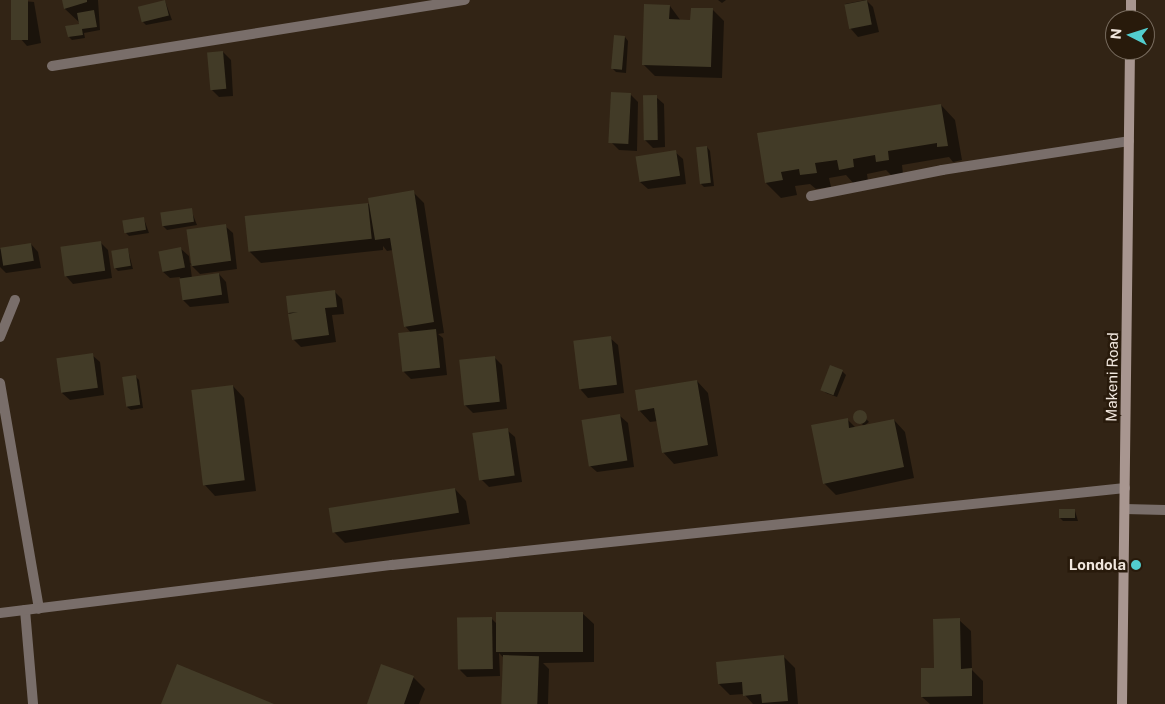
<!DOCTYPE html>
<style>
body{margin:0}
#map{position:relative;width:1165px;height:704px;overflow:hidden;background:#322415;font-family:"Public Sans",sans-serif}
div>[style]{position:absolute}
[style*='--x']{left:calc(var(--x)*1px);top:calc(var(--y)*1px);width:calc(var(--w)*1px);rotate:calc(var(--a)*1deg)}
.shadow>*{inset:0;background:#0007}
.building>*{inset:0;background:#423b27;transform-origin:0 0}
.round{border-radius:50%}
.lane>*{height:10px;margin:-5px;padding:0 5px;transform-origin:5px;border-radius:5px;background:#796e6a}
.street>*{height:10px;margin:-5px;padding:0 5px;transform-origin:5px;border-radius:5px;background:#796e6a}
.secondary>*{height:10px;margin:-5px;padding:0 5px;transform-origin:5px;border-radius:5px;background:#a89690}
.dots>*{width:14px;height:14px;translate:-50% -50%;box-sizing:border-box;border:2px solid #281a0b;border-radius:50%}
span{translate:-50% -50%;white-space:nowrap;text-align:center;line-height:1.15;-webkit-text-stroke:5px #281a0b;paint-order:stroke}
.street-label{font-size:15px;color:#f1e7de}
.poi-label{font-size:15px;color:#f1e7de;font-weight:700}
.right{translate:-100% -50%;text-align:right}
.north{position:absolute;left:1105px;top:10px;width:50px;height:50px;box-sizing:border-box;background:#281a0b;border:1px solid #786c5f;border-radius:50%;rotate:275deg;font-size:14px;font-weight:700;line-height:20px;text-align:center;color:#f1e7de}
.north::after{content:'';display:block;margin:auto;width:18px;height:22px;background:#52cdce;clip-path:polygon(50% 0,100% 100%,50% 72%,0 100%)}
</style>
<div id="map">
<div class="shadow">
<div style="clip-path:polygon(12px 0,34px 2px,41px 43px,27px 46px,20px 38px)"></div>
<div style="clip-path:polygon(63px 0,98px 0,100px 30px,84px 33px,85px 38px,72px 40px,69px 37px,81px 24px,65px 9px)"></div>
<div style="clip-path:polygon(718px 0,726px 0,722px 3px)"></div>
<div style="clip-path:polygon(866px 0,873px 7px,879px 32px,858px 37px,851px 29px,845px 4px)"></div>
<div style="clip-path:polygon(165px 1px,172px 20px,146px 25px,142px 21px)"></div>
<div style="clip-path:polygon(670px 6px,681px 21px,692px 21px,713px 10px,724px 21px,722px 78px,655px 76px,643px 64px)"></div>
<div style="clip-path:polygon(625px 37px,628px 41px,626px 73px,616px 72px,613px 69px)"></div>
<div style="clip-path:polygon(223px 52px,231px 60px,233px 96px,219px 97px,211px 89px)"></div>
<div style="clip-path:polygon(630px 94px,638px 102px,637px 151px,619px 150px,612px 143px)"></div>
<div style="clip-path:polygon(656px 97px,664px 104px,665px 147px,653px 148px,645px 140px)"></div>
<div style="clip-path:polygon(941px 105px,955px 120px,962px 160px,953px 162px,949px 157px,902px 165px,903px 174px,892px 176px,886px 170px,867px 174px,868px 181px,854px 184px,846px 175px,829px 178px,831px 187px,816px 189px,810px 184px,795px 186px,797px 195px,781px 198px,766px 183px,758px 134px)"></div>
<div style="clip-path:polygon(707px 147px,710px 151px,714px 186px,704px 187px,701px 184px,697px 148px)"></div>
<div style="clip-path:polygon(675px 152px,683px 159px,686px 184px,648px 189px,640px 182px)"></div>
<div style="clip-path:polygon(413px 192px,424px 203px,444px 333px,438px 334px,443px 338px,447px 375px,411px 379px,404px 372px,412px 334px,405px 326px,393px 250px,387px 251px,383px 246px,383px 250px,261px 263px,250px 252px,247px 218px,370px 204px)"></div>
<div style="clip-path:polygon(191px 210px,197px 225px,167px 230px,163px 226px)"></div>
<div style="clip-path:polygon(144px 219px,149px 233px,129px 236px,125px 232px)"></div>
<div style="clip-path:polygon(225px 226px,233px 233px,237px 269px,200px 274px,190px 264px)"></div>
<div style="clip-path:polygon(100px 242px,108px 250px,112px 278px,73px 284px,66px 276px)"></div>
<div style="clip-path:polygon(31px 244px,38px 252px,41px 268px,6px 273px,0 267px,0 249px)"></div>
<div style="clip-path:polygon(181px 249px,189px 256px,192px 278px,219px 274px,226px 282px,229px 303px,190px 307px,183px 300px,180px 277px,170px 278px,162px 271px)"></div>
<div style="clip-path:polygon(128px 250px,133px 269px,118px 271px,115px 268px)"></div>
<div style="clip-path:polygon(335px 292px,342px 299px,344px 314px,332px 315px,336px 342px,301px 347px,293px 339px,287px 297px)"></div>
<div style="clip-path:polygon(610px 338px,618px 345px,624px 393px,588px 398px,581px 390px)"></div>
<div style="clip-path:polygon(92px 355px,100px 362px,104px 395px,70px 400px,62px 393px)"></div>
<div style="clip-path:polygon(495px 358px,502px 365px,507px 409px,473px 413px,465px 405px)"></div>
<div style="clip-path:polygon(842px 371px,846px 375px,837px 397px,826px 393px,823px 390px)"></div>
<div style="clip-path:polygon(135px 376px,139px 380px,143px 408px,131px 410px,127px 407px)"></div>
<div style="clip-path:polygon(697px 381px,708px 393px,718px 456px,674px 464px,663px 452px,658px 421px,650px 422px,639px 410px)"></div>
<div style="clip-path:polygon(233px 386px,244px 398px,256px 491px,215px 496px,204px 484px)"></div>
<div style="clip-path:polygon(860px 412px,869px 422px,864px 426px,854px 417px)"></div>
<div style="clip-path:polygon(620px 416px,628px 423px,634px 467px,597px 472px,589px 465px,583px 421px)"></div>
<div style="clip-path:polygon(847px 419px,856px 428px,894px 420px,905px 432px,914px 478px,836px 495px,824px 483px)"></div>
<div style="clip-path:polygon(507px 430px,515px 437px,522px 482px,489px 487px,482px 480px)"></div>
<div style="clip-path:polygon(455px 489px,466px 501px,470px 524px,345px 543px,334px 532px)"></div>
<div style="clip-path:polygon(1075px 511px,1078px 521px,1063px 521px,1060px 518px)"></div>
<div style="clip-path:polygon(582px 613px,594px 624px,594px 662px,543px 663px,549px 669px,548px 704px,502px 704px,504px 658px,499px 653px,500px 676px,467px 677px,460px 670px,491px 618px,497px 624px)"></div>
<div style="clip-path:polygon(959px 620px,971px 631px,972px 670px,983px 681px,983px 704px,930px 704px,922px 697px)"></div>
<div style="clip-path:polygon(783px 656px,795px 668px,798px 704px,753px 704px,744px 694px,730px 695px,719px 684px)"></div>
<div style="clip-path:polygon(413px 677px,425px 689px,419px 704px,368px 704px)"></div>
</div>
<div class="building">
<div style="left:11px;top:0;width:17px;height:40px"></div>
<div style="clip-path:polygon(62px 0,87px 0,87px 2px,64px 9px)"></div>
<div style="left:165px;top:0;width:16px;height:28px;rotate:76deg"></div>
<div style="left:867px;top:0;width:25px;height:23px;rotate:79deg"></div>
<div style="clip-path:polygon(644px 4px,670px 5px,669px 19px,690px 20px,691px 8px,713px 8px,711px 67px,642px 65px)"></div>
<div style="clip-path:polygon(94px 10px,97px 27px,82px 29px,83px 35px,68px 37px,65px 26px,79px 24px,77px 13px)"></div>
<div style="left:614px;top:35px;width:11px;height:34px;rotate:5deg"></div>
<div style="left:223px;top:51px;width:38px;height:16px;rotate:85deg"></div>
<div style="left:611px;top:92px;width:20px;height:51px;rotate:3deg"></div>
<div style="left:657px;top:95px;width:45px;height:14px;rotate:89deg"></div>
<div style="clip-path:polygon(941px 104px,948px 146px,937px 147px,937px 143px,888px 151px,889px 160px,876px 162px,875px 155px,853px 159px,854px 167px,839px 170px,837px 160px,815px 163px,817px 173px,800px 175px,799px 169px,781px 172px,783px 180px,765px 183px,757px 133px)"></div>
<div style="left:707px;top:146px;width:37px;height:11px;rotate:84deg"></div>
<div style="left:676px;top:150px;width:26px;height:41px;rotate:81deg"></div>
<div style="clip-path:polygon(414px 190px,434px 322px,404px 327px,390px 238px,375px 240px,368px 198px)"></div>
<div style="left:368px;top:203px;width:36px;height:124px;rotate:84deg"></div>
<div style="left:192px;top:208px;width:14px;height:32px;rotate:82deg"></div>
<div style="left:144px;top:217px;width:13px;height:22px;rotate:81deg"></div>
<div style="left:226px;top:224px;width:37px;height:40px;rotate:82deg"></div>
<div style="left:101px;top:241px;width:30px;height:41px;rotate:82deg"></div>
<div style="left:31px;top:243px;width:18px;height:31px;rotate:81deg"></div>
<div style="left:181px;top:247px;width:21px;height:23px;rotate:79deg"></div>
<div style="left:128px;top:248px;width:18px;height:17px;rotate:81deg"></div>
<div style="left:219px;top:273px;width:22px;height:40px;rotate:82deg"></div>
<div style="clip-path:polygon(335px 290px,337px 307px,325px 308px,329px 335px,292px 340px,288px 314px,298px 312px,288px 313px,286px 296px)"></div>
<div style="left:436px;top:329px;width:39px;height:38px;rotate:84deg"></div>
<div style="left:611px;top:336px;width:49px;height:38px;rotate:83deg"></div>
<div style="left:93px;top:353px;width:35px;height:37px;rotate:82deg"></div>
<div style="left:495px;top:356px;width:46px;height:36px;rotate:84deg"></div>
<div style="left:830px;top:365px;width:14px;height:27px;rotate:21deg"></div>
<div style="left:136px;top:375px;width:30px;height:14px;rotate:82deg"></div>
<div style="clip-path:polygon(697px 380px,708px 445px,662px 453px,654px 408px,638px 411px,635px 390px)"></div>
<div style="left:233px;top:385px;width:96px;height:42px;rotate:83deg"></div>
<div class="round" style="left:853px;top:410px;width:14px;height:14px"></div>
<div style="left:620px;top:414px;width:47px;height:39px;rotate:81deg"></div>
<div style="clip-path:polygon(848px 418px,849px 428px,894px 419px,904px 467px,823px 484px,811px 425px)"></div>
<div style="left:508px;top:428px;width:48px;height:36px;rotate:82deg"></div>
<div style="left:455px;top:488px;width:25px;height:128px;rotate:81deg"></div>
<div style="left:1059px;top:509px;width:16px;height:9px"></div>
<div style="left:496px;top:612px;width:87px;height:40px"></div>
<div style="left:492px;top:617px;width:52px;height:35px;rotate:89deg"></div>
<div style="clip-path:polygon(960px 618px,961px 669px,972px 668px,972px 696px,921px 697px,921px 668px,934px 668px,933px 619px)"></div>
<div style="left:503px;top:655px;width:36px;height:49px;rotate:2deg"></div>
<div style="clip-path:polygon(784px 655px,788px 701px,762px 703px,761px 694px,743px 696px,742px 682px,718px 684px,716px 662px)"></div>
<div style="clip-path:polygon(177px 664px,274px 704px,161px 704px)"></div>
<div style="clip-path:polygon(381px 664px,414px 676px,404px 704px,367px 704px)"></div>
</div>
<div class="lane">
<div style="--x:811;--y:196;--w:134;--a:-11.2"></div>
<div style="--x:942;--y:170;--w:189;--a:-8.8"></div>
<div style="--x:0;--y:337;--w:40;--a:-68"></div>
<div style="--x:0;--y:383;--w:229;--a:80.2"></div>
<div style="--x:25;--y:610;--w:94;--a:85.1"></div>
</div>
<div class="street">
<div style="--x:52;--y:66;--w:418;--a:-9.1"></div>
<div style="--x:1125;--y:509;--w:40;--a:1.4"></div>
<div style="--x:0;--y:613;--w:395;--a:-7"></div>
<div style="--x:392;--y:565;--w:737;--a:-6"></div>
</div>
<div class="secondary">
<div style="--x:1131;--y:20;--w:20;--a:-90"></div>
<div style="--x:1122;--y:704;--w:654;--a:-89.3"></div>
</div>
<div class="dots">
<div style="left:1136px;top:565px;background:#52cdce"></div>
</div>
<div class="street-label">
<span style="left:1112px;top:377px;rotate:-89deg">Makeni Road</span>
</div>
<div class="poi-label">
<span class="right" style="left:1126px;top:565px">Londola</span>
</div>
<div class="north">N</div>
</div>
